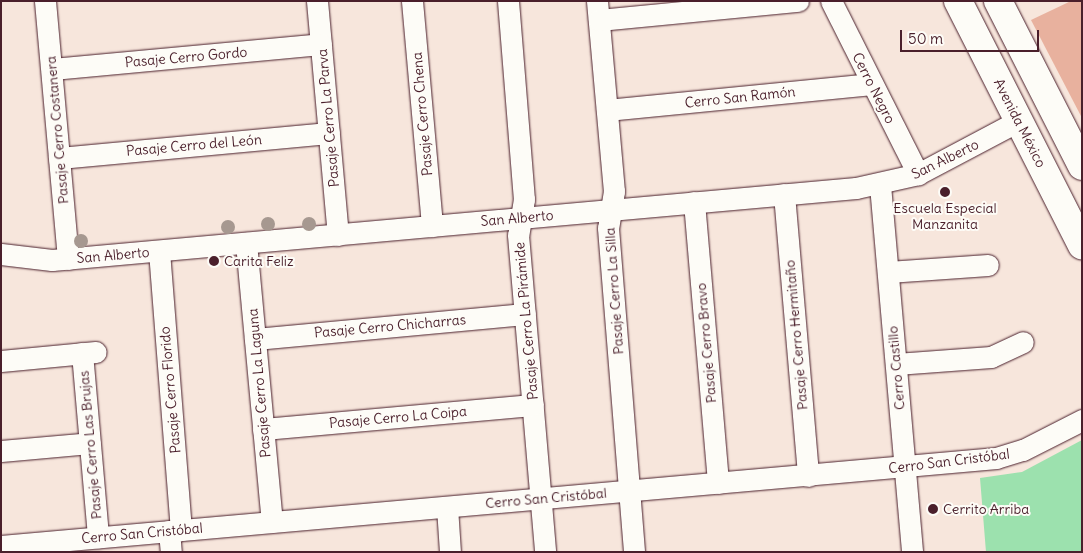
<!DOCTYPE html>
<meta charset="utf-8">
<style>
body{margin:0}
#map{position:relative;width:1083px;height:553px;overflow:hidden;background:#f7e6dc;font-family:Delius,sans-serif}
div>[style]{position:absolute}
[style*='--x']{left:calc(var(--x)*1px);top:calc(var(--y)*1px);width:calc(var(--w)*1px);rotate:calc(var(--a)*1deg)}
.green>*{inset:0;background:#9ce1ae}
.building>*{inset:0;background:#e8b19e}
.roads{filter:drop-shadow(0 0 1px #4a1f2b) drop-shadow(0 0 1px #4a1f2b)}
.minor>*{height:21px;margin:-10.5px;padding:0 10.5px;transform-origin:10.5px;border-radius:10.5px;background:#fdfcf7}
.secondary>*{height:28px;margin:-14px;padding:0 14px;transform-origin:14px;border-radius:14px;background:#fdfcf7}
.trees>*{width:14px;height:14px;margin:-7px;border-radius:50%;background:#a69890}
.dots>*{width:14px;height:14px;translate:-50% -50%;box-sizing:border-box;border:2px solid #fdfcf7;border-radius:50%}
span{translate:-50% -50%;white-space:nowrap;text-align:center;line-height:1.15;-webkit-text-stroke:4px #fdfcf7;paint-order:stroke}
.street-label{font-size:14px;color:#4a1f2b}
.poi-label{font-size:14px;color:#4a1f2b}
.left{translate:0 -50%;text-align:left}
.frame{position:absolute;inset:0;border:2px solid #4a1f2b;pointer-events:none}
.scale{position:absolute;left:900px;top:30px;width:139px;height:22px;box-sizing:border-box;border:2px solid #4a1f2b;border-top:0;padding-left:6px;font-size:15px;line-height:18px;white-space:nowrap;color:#4a1f2b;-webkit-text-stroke:4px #fdfcf7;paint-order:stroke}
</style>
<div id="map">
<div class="green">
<div style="clip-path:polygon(1082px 440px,1082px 552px,986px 552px,980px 478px,1022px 472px)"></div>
</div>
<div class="building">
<div style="clip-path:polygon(1071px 1px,1082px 1px,1082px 118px,1031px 20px)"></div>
</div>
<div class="roads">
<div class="minor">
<div style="--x:45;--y:1;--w:259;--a:84.9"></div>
<div style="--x:317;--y:1;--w:235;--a:84.9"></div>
<div style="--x:412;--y:1;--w:226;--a:84.9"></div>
<div style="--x:508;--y:1;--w:199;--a:85.4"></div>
<div style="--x:524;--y:199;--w:36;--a:99"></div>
<div style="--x:518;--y:235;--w:318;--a:85.1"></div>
<div style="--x:597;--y:1;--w:191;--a:84.9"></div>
<div style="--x:614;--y:191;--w:37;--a:99"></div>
<div style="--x:608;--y:228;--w:325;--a:85.4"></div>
<div style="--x:831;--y:1;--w:194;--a:63.3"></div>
<div style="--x:599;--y:20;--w:200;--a:-5.5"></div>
<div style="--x:52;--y:69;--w:270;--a:-5.3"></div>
<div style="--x:607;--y:110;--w:266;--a:-5.6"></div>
<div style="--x:59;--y:158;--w:271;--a:-5.3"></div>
<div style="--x:880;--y:185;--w:368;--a:85"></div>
<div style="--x:784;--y:194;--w:283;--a:85.1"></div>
<div style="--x:694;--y:202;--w:282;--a:85.1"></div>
<div style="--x:246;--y:243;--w:280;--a:84.7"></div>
<div style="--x:159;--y:251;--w:280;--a:85.5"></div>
<div style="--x:1;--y:254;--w:51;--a:6.7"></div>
<div style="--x:52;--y:260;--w:807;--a:-5.12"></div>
<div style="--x:856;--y:188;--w:64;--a:-12.7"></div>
<div style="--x:918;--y:174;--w:113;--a:-27.9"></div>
<div style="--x:888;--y:272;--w:100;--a:-4"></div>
<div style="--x:255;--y:339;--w:271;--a:-5.3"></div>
<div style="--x:82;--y:353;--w:185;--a:85"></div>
<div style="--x:1;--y:361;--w:95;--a:-5.4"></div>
<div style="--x:896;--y:364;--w:95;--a:-4.2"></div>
<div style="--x:991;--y:357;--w:35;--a:-25"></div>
<div style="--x:263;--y:429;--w:271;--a:-5.1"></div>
<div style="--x:1;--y:451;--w:89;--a:-5.1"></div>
<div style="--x:447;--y:507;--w:45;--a:86.2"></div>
<div style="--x:169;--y:531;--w:21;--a:85"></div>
<div style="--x:1;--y:546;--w:999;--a:-5.05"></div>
<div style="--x:996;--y:458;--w:28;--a:-17"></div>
<div style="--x:1023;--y:450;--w:66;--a:-27"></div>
</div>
<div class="secondary">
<div style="--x:958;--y:1;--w:274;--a:63.1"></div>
<div style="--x:998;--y:1;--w:185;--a:63"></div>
</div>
</div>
<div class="trees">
<div style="left:268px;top:224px"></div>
<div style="left:309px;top:224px"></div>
<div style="left:228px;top:227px"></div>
<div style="left:81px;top:241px"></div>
</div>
<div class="dots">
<div style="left:945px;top:192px;background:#4a1f2b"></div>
<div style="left:214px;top:261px;background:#4a1f2b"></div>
<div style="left:933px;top:509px;background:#4a1f2b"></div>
</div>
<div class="street-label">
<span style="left:186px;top:57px;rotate:-5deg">Pasaje Cerro Gordo</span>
<span style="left:874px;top:88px;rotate:63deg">Cerro Negro</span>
<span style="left:740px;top:97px;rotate:-6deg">Cerro San Ramón</span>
<span style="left:422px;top:114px;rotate:-95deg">Pasaje Cerro Chena</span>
<span style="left:328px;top:118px;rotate:-95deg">Pasaje Cerro La Parva</span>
<span style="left:1020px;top:123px;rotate:63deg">Avenida México</span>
<span style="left:57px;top:130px;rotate:-95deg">Pasaje Cerro Costanera</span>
<span style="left:194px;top:145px;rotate:-5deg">Pasaje Cerro del León</span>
<span style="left:945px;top:159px;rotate:-26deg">San Alberto</span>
<span style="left:517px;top:218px;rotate:-5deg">San Alberto</span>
<span style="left:113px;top:255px;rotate:-5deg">San Alberto</span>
<span style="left:614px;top:291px;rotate:-94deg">Pasaje Cerro La Silla</span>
<span style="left:526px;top:321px;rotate:-95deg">Pasaje Cerro La Pirámide</span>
<span style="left:390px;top:326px;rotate:-5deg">Pasaje Cerro Chicharras</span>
<span style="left:796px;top:335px;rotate:-95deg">Pasaje Cerro Hermitaño</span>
<span style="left:706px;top:343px;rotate:-95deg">Pasaje Cerro Bravo</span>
<span style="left:896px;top:368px;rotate:-95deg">Cerro Castillo</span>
<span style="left:259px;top:383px;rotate:-95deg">Pasaje Cerro La Laguna</span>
<span style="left:170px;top:390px;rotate:-95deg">Pasaje Cerro Florido</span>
<span style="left:398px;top:417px;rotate:-5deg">Pasaje Cerro La Coipa</span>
<span style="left:90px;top:445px;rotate:-95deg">Pasaje Cerro Las Brujas</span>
<span style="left:949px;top:461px;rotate:-7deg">Cerro San Cristóbal</span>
<span style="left:546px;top:498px;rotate:-5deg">Cerro San Cristóbal</span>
<span style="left:142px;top:533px;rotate:-5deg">Cerro San Cristóbal</span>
</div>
<div class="poi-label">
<span style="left:945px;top:216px">Escuela Especial<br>Manzanita</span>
<span class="left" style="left:224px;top:261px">Carita Feliz</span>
<span class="left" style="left:943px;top:509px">Cerrito Arriba</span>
</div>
<div class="frame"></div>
<div class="scale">50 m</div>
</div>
